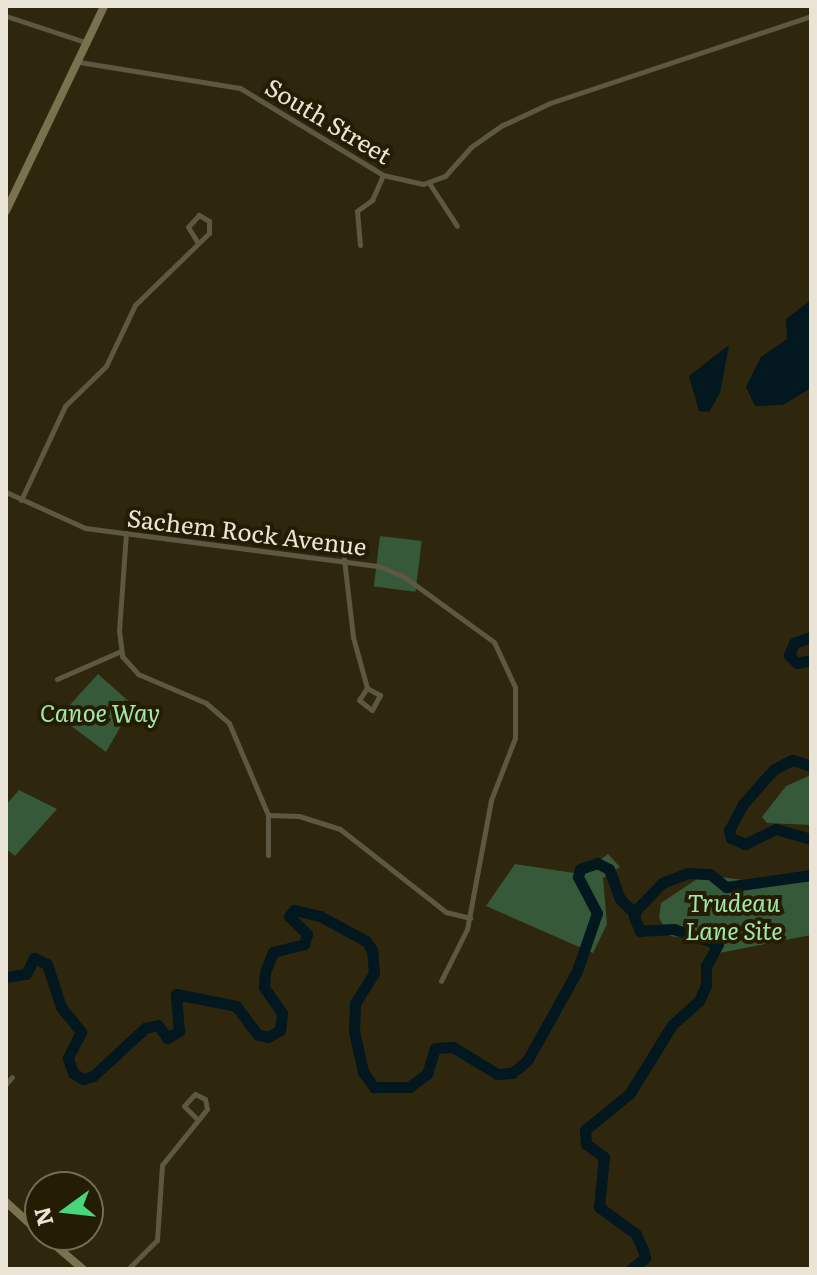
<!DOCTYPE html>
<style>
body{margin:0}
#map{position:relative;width:817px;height:1275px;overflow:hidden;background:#2f260e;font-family:Literata,serif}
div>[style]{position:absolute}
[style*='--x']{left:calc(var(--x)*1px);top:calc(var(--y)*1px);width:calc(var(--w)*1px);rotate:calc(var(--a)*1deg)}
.green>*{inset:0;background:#365939;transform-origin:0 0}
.water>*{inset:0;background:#02171e}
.river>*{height:11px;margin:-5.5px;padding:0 5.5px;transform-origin:5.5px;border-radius:5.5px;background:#02171e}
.minor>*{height:5px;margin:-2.5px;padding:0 2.5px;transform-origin:2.5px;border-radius:2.5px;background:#5c5841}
.secondary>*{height:8px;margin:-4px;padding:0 4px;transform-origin:4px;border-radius:4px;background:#7a724e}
span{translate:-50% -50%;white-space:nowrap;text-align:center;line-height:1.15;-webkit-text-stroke:8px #251c04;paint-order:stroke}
.street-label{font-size:24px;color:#e9e4d5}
.park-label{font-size:24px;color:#a3e7a9;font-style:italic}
.frame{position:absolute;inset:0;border:8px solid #e9e4d5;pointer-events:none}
.north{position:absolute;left:24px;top:1171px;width:80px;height:80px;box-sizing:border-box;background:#251c04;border:2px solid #736c58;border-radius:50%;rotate:255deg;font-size:22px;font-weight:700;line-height:32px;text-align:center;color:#e9e4d5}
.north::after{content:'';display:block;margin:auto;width:28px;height:36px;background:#47d779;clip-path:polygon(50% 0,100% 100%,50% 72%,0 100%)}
</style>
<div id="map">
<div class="green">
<div style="left:380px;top:536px;width:42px;height:51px;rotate:7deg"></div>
<div style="clip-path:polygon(98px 674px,133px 705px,106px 752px,59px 717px)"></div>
<div style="clip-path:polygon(811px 775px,811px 825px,767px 823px,762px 817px,786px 786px)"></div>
<div style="clip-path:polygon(19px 790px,57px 809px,15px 856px,6px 849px,6px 805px)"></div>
<div style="clip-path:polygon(608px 854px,620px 867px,603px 878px,607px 924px,593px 953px,486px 906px,515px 864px,581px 874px)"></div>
<div style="clip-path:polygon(703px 875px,776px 884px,811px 876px,811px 935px,714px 954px,709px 941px,670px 936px,659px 918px,661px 903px)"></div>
</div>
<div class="water">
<div style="clip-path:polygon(811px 300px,811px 388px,783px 405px,755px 406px,746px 387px,761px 357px,787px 339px,786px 319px)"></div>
<div style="clip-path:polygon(729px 345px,720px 393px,709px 412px,699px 411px,689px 376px)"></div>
</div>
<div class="river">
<div style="--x:811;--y:637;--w:18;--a:161"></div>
<div style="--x:794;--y:643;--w:13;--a:113"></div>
<div style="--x:789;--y:655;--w:11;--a:45"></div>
<div style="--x:797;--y:663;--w:14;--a:-12"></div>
<div style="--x:811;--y:766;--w:20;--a:-162"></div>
<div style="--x:792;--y:760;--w:20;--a:153"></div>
<div style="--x:774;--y:769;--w:47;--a:131.5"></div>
<div style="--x:743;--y:804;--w:30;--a:118"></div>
<div style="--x:729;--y:830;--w:8;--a:76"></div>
<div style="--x:731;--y:838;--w:15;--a:23"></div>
<div style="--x:745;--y:844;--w:34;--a:-26"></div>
<div style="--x:776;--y:829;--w:36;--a:16"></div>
<div style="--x:6;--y:977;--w:20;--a:-9"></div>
<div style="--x:26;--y:974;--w:18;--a:-63"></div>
<div style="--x:34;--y:958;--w:14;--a:25"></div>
<div style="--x:47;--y:964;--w:45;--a:72"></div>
<div style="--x:61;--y:1007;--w:32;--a:51"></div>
<div style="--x:81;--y:1032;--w:29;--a:117"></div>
<div style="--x:68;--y:1058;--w:16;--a:72"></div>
<div style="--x:73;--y:1073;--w:12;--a:31"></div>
<div style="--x:83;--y:1079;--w:10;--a:-17"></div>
<div style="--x:93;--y:1076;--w:71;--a:-42.7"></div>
<div style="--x:145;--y:1028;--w:13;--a:-13"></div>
<div style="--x:158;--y:1025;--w:16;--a:55"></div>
<div style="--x:167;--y:1038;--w:14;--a:-30"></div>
<div style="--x:179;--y:1031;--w:37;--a:-95"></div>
<div style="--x:176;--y:994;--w:61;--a:11.3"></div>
<div style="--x:236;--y:1006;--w:36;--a:53"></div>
<div style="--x:258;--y:1035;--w:10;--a:11"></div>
<div style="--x:268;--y:1037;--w:14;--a:-30"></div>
<div style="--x:280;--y:1030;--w:17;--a:-83"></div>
<div style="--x:282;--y:1013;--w:32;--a:-125"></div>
<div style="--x:264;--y:987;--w:15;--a:-86"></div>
<div style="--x:265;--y:972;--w:22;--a:-68"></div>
<div style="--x:273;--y:952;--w:32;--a:-14"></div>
<div style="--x:304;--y:944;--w:10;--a:-73"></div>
<div style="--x:307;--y:934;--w:25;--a:-135"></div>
<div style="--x:289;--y:916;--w:8;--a:-50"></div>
<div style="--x:294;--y:910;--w:27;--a:13"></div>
<div style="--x:320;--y:916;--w:52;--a:28.5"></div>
<div style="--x:366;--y:941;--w:11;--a:56"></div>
<div style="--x:372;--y:950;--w:23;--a:85"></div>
<div style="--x:374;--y:973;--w:36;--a:122"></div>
<div style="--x:355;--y:1003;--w:28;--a:92"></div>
<div style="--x:354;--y:1031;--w:42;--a:77.6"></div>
<div style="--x:363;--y:1072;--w:19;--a:54"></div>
<div style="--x:374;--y:1087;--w:35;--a:0"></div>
<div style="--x:409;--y:1087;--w:22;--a:-36"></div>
<div style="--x:427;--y:1074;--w:27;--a:-73"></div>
<div style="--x:435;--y:1048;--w:18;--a:-3"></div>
<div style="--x:453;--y:1047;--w:52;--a:31.5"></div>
<div style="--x:497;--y:1074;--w:15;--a:-4"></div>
<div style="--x:512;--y:1073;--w:19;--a:-39"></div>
<div style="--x:527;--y:1061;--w:103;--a:-60.9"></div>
<div style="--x:577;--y:971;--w:61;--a:-71"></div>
<div style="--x:597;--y:913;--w:41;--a:-117.8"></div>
<div style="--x:578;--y:877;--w:8;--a:-76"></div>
<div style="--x:580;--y:869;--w:18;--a:-19"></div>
<div style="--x:597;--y:863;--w:13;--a:27"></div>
<div style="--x:609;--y:869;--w:32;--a:70"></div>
<div style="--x:620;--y:899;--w:21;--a:45"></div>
<div style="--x:631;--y:1269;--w:18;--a:-38"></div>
<div style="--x:645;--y:1258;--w:8;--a:-104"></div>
<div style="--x:643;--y:1250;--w:17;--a:-114"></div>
<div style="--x:636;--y:1234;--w:46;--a:-143.9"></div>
<div style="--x:599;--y:1207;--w:50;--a:-84.3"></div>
<div style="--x:604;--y:1157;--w:22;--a:-144"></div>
<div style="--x:586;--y:1144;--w:14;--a:-94"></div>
<div style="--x:585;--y:1130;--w:58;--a:-39.4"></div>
<div style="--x:630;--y:1093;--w:80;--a:-58.3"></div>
<div style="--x:672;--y:1025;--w:36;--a:-42"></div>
<div style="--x:699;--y:1001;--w:17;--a:-66"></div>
<div style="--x:706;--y:985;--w:19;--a:-90"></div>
<div style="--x:706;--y:966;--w:25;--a:-61"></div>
<div style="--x:718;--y:944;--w:46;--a:-161.2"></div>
<div style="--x:674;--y:929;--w:34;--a:177"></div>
<div style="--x:640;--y:931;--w:15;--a:-113"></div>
<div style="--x:634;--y:917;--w:9;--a:-69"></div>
<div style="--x:637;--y:909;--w:36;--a:-46"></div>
<div style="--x:662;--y:883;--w:28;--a:-21"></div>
<div style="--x:688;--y:873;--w:22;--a:3"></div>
<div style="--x:710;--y:874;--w:21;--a:39"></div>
<div style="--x:726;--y:887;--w:86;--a:-8"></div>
</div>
<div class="minor">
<div style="--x:6;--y:16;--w:86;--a:18.2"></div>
<div style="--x:79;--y:62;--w:163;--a:9.2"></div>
<div style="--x:240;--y:88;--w:167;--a:31.3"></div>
<div style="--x:383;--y:175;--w:41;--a:12.7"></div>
<div style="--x:423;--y:184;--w:23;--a:-20"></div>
<div style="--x:445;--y:176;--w:39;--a:-48"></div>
<div style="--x:471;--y:147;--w:39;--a:-35"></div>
<div style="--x:503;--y:125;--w:52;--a:-25.1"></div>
<div style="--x:550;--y:103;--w:275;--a:-18.4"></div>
<div style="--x:429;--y:183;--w:51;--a:56.9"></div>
<div style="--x:360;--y:245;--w:34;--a:-95"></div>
<div style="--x:357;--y:211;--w:19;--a:-36"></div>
<div style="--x:372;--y:200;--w:27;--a:-66"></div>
<div style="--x:6;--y:492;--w:87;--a:24.5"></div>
<div style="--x:85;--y:528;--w:295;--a:7.4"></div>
<div style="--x:378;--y:566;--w:27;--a:22"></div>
<div style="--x:403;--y:576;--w:112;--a:36"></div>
<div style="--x:494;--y:642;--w:50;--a:65"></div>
<div style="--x:515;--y:687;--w:51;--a:90"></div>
<div style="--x:515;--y:738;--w:66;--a:111.2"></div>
<div style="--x:491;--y:800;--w:131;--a:100.5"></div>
<div style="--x:467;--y:929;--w:58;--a:116.6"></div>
<div style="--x:21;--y:500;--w:104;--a:-64.9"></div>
<div style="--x:65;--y:406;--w:57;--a:-44.3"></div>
<div style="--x:106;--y:366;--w:68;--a:-64.6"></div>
<div style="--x:135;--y:305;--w:103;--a:-44.2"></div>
<div style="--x:209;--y:233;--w:12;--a:-90"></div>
<div style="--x:209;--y:221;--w:12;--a:-149"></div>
<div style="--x:199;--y:215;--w:16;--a:133"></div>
<div style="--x:188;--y:227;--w:19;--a:58"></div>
<div style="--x:126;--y:533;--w:97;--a:94.1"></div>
<div style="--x:119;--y:630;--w:26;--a:83"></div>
<div style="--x:122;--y:656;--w:24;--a:48"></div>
<div style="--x:138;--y:674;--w:74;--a:23.1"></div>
<div style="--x:206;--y:703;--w:30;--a:41"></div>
<div style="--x:229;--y:723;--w:100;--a:67"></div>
<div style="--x:268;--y:815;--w:40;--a:90"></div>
<div style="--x:344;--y:559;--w:79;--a:83.4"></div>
<div style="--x:353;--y:637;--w:53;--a:74.6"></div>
<div style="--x:367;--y:688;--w:14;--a:124"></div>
<div style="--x:359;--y:700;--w:16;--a:38"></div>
<div style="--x:372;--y:710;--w:17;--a:-62"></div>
<div style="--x:380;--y:695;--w:15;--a:-152"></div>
<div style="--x:57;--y:679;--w:70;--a:-23.6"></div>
<div style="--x:268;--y:815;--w:31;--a:2"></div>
<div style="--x:299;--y:816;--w:43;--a:17.6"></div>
<div style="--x:340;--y:829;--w:135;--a:38.1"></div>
<div style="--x:446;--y:912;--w:25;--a:14"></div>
<div style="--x:811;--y:983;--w:16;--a:90"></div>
<div style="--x:6;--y:1084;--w:9;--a:-49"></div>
<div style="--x:128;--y:1269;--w:41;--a:-45"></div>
<div style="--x:157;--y:1240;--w:75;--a:-86.2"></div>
<div style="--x:162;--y:1165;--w:72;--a:-51.2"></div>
<div style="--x:207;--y:1109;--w:10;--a:-101"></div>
<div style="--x:205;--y:1099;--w:11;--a:-153"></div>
<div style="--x:195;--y:1094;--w:16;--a:133"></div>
<div style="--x:184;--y:1106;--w:17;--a:45"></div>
</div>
<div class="secondary">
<div style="--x:6;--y:211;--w:227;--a:-64.4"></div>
<div style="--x:6;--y:1202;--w:46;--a:42.4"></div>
<div style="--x:43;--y:1235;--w:52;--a:40.4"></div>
</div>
<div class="street-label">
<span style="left:329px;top:120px;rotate:31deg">South Street</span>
<span style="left:247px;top:531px;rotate:7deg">Sachem Rock Avenue</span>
</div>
<div class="park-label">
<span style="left:100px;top:712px">Canoe Way</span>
<span style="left:734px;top:916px">Trudeau<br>Lane Site</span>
</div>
<div class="frame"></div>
<div class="north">N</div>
</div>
